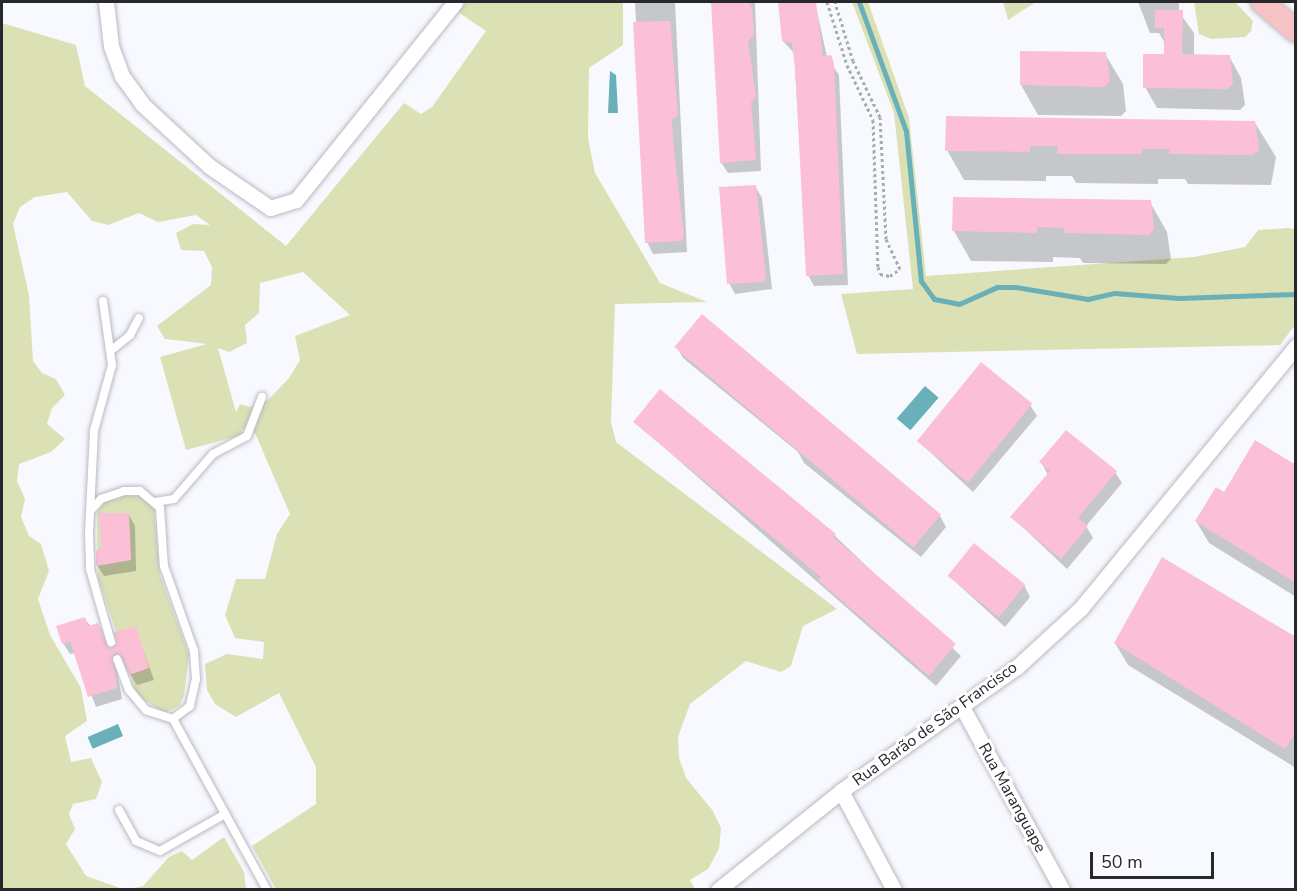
<!DOCTYPE html>
<meta charset="utf-8">
<style>
body{margin:0}
#map{position:relative;width:1297px;height:891px;overflow:hidden;background:#f8f9fe;font-family:"Nunito Sans",sans-serif}
div>[style]{position:absolute}
[style*='--x']{left:calc(var(--x)*1px);top:calc(var(--y)*1px);width:calc(var(--w)*1px);rotate:calc(var(--a)*1deg)}
.green>*{inset:0;background:#dbe1b4}
.water>*{inset:0;background:#69b0b8;transform-origin:0 0}
.shadow>*{inset:0;background:#0003}
.stream>*{height:5px;margin:-2.5px;padding:0 2.5px;transform-origin:2.5px;border-radius:2.5px;background:#69b0b8}
.building>*{inset:0;background:#fbc0d6;transform-origin:0 0}
.path>*{height:3px;margin-top:-1.5px;transform-origin:0;background:repeating-linear-gradient(90deg,#aaabaf 0 3px,transparent 0 6px)}
.roads{filter:drop-shadow(0 0 2px #b8bac2) drop-shadow(0 0 2px #b8bac2)}
.lane>*{height:8px;margin:-4px;padding:0 4px;transform-origin:4px;border-radius:4px;background:#fff}
.street>*{height:15px;margin:-7.5px;padding:0 7.5px;transform-origin:7.5px;border-radius:7.5px;background:#fff}
.primary>*{height:22px;margin:-11px;padding:0 11px;transform-origin:11px;border-radius:11px;background:#f7c2c4}
span{translate:-50% -50%;white-space:nowrap;text-align:center;line-height:1.15;-webkit-text-stroke:6px #fff;paint-order:stroke}
.street-label{font-size:16px;color:#27282b}
.frame{position:absolute;inset:0;border:3px solid #27282b;pointer-events:none}
.scale{position:absolute;left:1090px;top:852px;width:124px;height:27px;box-sizing:border-box;border:3px solid #27282b;border-top:0;padding-left:8px;font-size:18px;line-height:21px;white-space:nowrap;color:#27282b;-webkit-text-stroke:4px #fff;paint-order:stroke}
</style>
<div id="map">
<div class="green">
<div style="clip-path:polygon(evenodd,466px 2px,623px 2px,623px 45px,589px 68px,588px 138px,595px 173px,660px 283px,707px 302px,615px 304px,611px 422px,616px 442px,837px 609px,803px 626px,791px 666px,781px 672px,746px 661px,690px 704px,678px 737px,679px 758px,686px 778px,713px 811px,721px 828px,719px 849px,708px 869px,690px 880px,695px 889px,276px 889px,252px 846px,316px 804px,316px 767px,279px 693px,236px 717px,215px 704px,207px 690px,205px 664px,227px 654px,263px 659px,264px 642px,235px 638px,225px 615px,236px 579px,265px 579px,277px 534px,290px 514px,255px 433px,241px 429px,242px 435px,186px 450px,160px 357px,207px 344px,165px 339px,157px 326px,211px 285px,212px 267px,204px 251px,181px 250px,176px 233px,193px 224px,210px 225px,196px 215px,158px 222px,139px 213px,108px 225px,92px 221px,67px 192px,35px 197px,20px 207px,13px 224px,29px 295px,33px 361px,42px 373px,56px 379px,65px 395px,52px 408px,47px 424px,65px 439px,51px 452px,19px 464px,17px 481px,25px 499px,21px 517px,29px 536px,41px 544px,49px 571px,38px 599px,50px 635px,81px 688px,87px 721px,65px 736px,71px 762px,91px 758px,102px 782px,96px 799px,73px 804px,69px 814px,75px 829px,66px 844px,86px 876px,123px 889px,2px 889px,2px 23px,76px 45px,85px 86px,286px 246px,404px 103px,421px 114px,432px 107px,486px 31px,458px 12px,466px 2px,303px 272px,350px 315px,295px 336px,300px 360px,289px 378px,268px 400px,250px 407px,240px 404px,236px 412px,218px 348px,229px 352px,247px 343px,245px 325px,259px 313px,260px 283px,303px 272px)"></div>
<div style="clip-path:polygon(852px 2px,868px 2px,909px 118px,926px 276px,1194px 257px,1245px 247px,1258px 230px,1288px 228px,1295px 229px,1295px 325px,1280px 345px,857px 354px,841px 294px,913px 289px,894px 113px)"></div>
<div style="clip-path:polygon(1003px 2px,1036px 2px,1008px 20px)"></div>
<div style="clip-path:polygon(1194px 2px,1235px 2px,1253px 21px,1251px 31px,1245px 37px,1211px 39px,1199px 34px)"></div>
<div style="clip-path:polygon(125px 495px,143px 497px,154px 509px,160px 575px,189px 655px,184px 696px,179px 706px,164px 713px,137px 695px,98px 577px,97px 513px,106px 500px)"></div>
<div style="clip-path:polygon(224px 837px,244px 872px,246px 889px,129px 889px,143px 886px,169px 857px,182px 851px,192px 860px)"></div>
</div>
<div class="water">
<div style="clip-path:polygon(610px 71px,616px 75px,618px 113px,608px 113px)"></div>
<div style="left:925px;top:386px;width:18px;height:43px;rotate:41deg"></div>
<div style="left:118px;top:724px;width:13px;height:33px;rotate:67deg"></div>
</div>
<div class="shadow">
<div style="clip-path:polygon(635px 2px,675px 2px,687px 252px,653px 254px,647px 242px)"></div>
<div style="clip-path:polygon(715px 2px,755px 2px,761px 171px,728px 173px,721px 162px)"></div>
<div style="clip-path:polygon(815px 2px,827px 57px,839px 75px,848px 285px,814px 286px,808px 275px,794px 53px,783px 41px)"></div>
<div style="clip-path:polygon(1138px 2px,1179px 2px,1179px 12px,1194px 33px,1194px 56px,1229px 56px,1241px 78px,1245px 105px,1240px 110px,1157px 108px,1145px 87px,1166px 56px,1166px 45px,1159px 33px,1150px 33px)"></div>
<div style="clip-path:polygon(1105px 54px,1123px 84px,1126px 111px,1121px 116px,1038px 115px,1021px 85px)"></div>
<div style="clip-path:polygon(1255px 123px,1276px 157px,1271px 185px,1188px 184px,1185px 179px,1158px 179px,1158px 184px,1076px 183px,1072px 176px,1046px 176px,1046px 181px,964px 180px,947px 150px)"></div>
<div style="clip-path:polygon(755px 186px,762px 198px,772px 289px,735px 294px,729px 283px)"></div>
<div style="clip-path:polygon(1150px 202px,1167px 232px,1171px 259px,1166px 264px,1083px 263px,1080px 258px,1053px 257px,1053px 262px,971px 261px,954px 231px)"></div>
<div style="clip-path:polygon(677px 347px,940px 516px,946px 527px,921px 557px,804px 463px,798px 452px,683px 358px)"></div>
<div style="clip-path:polygon(1030px 405px,1037px 416px,973px 492px,917px 440px)"></div>
<div style="clip-path:polygon(635px 422px,834px 535px,961px 656px,936px 686px)"></div>
<div style="clip-path:polygon(1041px 462px,1115px 472px,1122px 483px,1086px 526px,1093px 538px,1067px 569px,1012px 517px,1048px 475px)"></div>
<div style="clip-path:polygon(1296px 467px,1296px 597px,1209px 543px,1196px 521px,1224px 494px)"></div>
<div style="clip-path:polygon(129px 515px,135px 526px,136px 571px,104px 576px,97px 565px,104px 548px)"></div>
<div style="clip-path:polygon(949px 576px,1024px 585px,1030px 597px,1005px 627px)"></div>
<div style="clip-path:polygon(84px 618px,110px 650px,135px 627px,154px 680px,137px 685px,123px 663px,117px 671px,122px 699px,96px 707px,75px 653px,70px 654px,63px 643px)"></div>
<div style="clip-path:polygon(1296px 640px,1296px 768px,1128px 665px,1115px 643px)"></div>
</div>
<div class="stream">
<div style="--x:859;--y:2;--w:137;--a:70"></div>
<div style="--x:906;--y:131;--w:151;--a:84.3"></div>
<div style="--x:921;--y:281;--w:22;--a:54"></div>
<div style="--x:934;--y:299;--w:25;--a:11"></div>
<div style="--x:959;--y:304;--w:42;--a:-24.1"></div>
<div style="--x:997;--y:287;--w:18;--a:0"></div>
<div style="--x:1015;--y:287;--w:74;--a:9.3"></div>
<div style="--x:1088;--y:299;--w:27;--a:-13"></div>
<div style="--x:1114;--y:293;--w:65;--a:4.4"></div>
<div style="--x:1179;--y:298;--w:117;--a:-2"></div>
</div>
<div class="building">
<div style="clip-path:polygon(711px 2px,749px 2px,752px 9px,754px 35px,748px 41px,756px 97px,751px 102px,756px 160px,720px 163px)"></div>
<div style="clip-path:polygon(778px 2px,816px 2px,823px 56px,831px 55px,834px 63px,843px 274px,806px 276px,795px 67px,792px 43px,782px 41px)"></div>
<div style="clip-path:polygon(1155px 10px,1183px 10px,1182px 54px,1230px 55px,1233px 84px,1227px 89px,1143px 88px,1143px 54px,1164px 54px,1164px 28px,1155px 28px)"></div>
<div style="clip-path:polygon(670px 21px,678px 115px,672px 120px,674px 151px,684px 236px,681px 241px,645px 243px,633px 22px)"></div>
<div style="clip-path:polygon(1020px 51px,1106px 52px,1110px 81px,1104px 87px,1020px 85px)"></div>
<div style="clip-path:polygon(946px 116px,1255px 121px,1259px 150px,1253px 155px,1169px 154px,1169px 149px,1142px 149px,1142px 154px,1057px 154px,1058px 146px,1030px 146px,1030px 152px,945px 151px)"></div>
<div style="clip-path:polygon(756px 185px,766px 277px,764px 282px,727px 284px,719px 187px)"></div>
<div style="clip-path:polygon(953px 197px,1151px 200px,1154px 229px,1149px 235px,1064px 233px,1064px 228px,1037px 227px,1037px 233px,952px 231px)"></div>
<div style="left:702px;top:314px;width:312px;height:43px;rotate:40deg"></div>
<div style="left:981px;top:362px;width:66px;height:102px;rotate:39deg"></div>
<div style="clip-path:polygon(660px 389px,836px 534px,833px 537px,956px 644px,929px 676px,818px 580px,821px 577px,633px 422px)"></div>
<div style="clip-path:polygon(1066px 430px,1117px 471px,1078px 518px,1088px 526px,1061px 559px,1010px 517px,1050px 471px,1039px 462px)"></div>
<div style="clip-path:polygon(1255px 440px,1296px 465px,1296px 583px,1195px 521px,1216px 487px,1224px 492px)"></div>
<div style="clip-path:polygon(99px 513px,129px 513px,131px 560px,96px 566px,96px 551px,102px 547px)"></div>
<div style="left:974px;top:543px;width:66px;height:42px;rotate:39deg"></div>
<div style="clip-path:polygon(1162px 557px,1296px 637px,1296px 732px,1285px 749px,1114px 643px)"></div>
<div style="clip-path:polygon(85px 617px,88px 626px,98px 623px,110px 648px,117px 644px,114px 632px,136px 626px,149px 668px,129px 675px,121px 655px,114px 654px,117px 688px,88px 697px,70px 641px,62px 644px,56px 626px)"></div>
</div>
<div class="path">
<div style="--x:827;--y:2;--w:66;--a:72.4"></div>
<div style="--x:847;--y:65;--w:61;--a:64.7"></div>
<div style="--x:873;--y:120;--w:147;--a:88.1"></div>
<div style="--x:878;--y:267;--w:7;--a:74"></div>
<div style="--x:880;--y:274;--w:10;--a:11"></div>
<div style="--x:890;--y:276;--w:12;--a:-35"></div>
<div style="--x:900;--y:269;--w:33;--a:-115"></div>
<div style="--x:886;--y:239;--w:122;--a:-92.8"></div>
<div style="--x:880;--y:117;--w:62;--a:-115.7"></div>
<div style="--x:853;--y:61;--w:62;--a:-107"></div>
</div>
<div class="roads">
<div class="lane">
<div style="--x:103;--y:301;--w:65;--a:82"></div>
<div style="--x:112;--y:365;--w:68;--a:105.3"></div>
<div style="--x:94;--y:431;--w:104;--a:92.8"></div>
<div style="--x:89;--y:535;--w:34;--a:88"></div>
<div style="--x:90;--y:569;--w:76;--a:74"></div>
<div style="--x:113;--y:349;--w:22;--a:-39"></div>
<div style="--x:130;--y:335;--w:19;--a:-62"></div>
<div style="--x:155;--y:502;--w:19;--a:-9"></div>
<div style="--x:174;--y:499;--w:60;--a:-49.1"></div>
<div style="--x:213;--y:454;--w:38;--a:-28"></div>
<div style="--x:247;--y:436;--w:42;--a:-69"></div>
<div style="--x:90;--y:511;--w:16;--a:-47"></div>
<div style="--x:101;--y:499;--w:24;--a:-19"></div>
<div style="--x:124;--y:491;--w:16;--a:0"></div>
<div style="--x:140;--y:491;--w:26;--a:40"></div>
<div style="--x:160;--y:508;--w:58;--a:86.1"></div>
<div style="--x:164;--y:566;--w:90;--a:70.6"></div>
<div style="--x:194;--y:651;--w:28;--a:86"></div>
<div style="--x:196;--y:679;--w:28;--a:103"></div>
<div style="--x:190;--y:706;--w:21;--a:143"></div>
<div style="--x:173;--y:719;--w:28;--a:-162"></div>
<div style="--x:146;--y:710;--w:26;--a:-130"></div>
<div style="--x:129;--y:690;--w:33;--a:-111"></div>
<div style="--x:173;--y:719;--w:195;--a:61.2"></div>
<div style="--x:119;--y:810;--w:35;--a:61"></div>
<div style="--x:136;--y:841;--w:26;--a:23"></div>
<div style="--x:160;--y:851;--w:75;--a:-29.6"></div>
</div>
<div class="street">
<div style="--x:106;--y:2;--w:44;--a:83.5"></div>
<div style="--x:111;--y:46;--w:32;--a:70"></div>
<div style="--x:122;--y:76;--w:34;--a:54"></div>
<div style="--x:142;--y:104;--w:91;--a:42.8"></div>
<div style="--x:209;--y:166;--w:74;--a:34.5"></div>
<div style="--x:270;--y:208;--w:27;--a:-17"></div>
<div style="--x:296;--y:200;--w:254;--a:-51.2"></div>
<div style="--x:962;--y:707;--w:209;--a:61.3"></div>
<div style="--x:841;--y:791;--w:112;--a:61.8"></div>
<div style="--x:718;--y:890;--w:158;--a:-38.8"></div>
<div style="--x:841;--y:791;--w:215;--a:-35.2"></div>
<div style="--x:1017;--y:667;--w:87;--a:-42.7"></div>
<div style="--x:1081;--y:608;--w:339;--a:-50.6"></div>
</div>
<div class="primary">
<div style="--x:1262;--y:2;--w:45;--a:40.5"></div>
</div>
</div>
<div class="street-label">
<span style="left:935px;top:724px;rotate:-36deg">Rua Barão de São Francisco</span>
<span style="left:1012px;top:798px;rotate:61deg">Rua Maranguape</span>
</div>
<div class="frame"></div>
<div class="scale">50 m</div>
</div>
